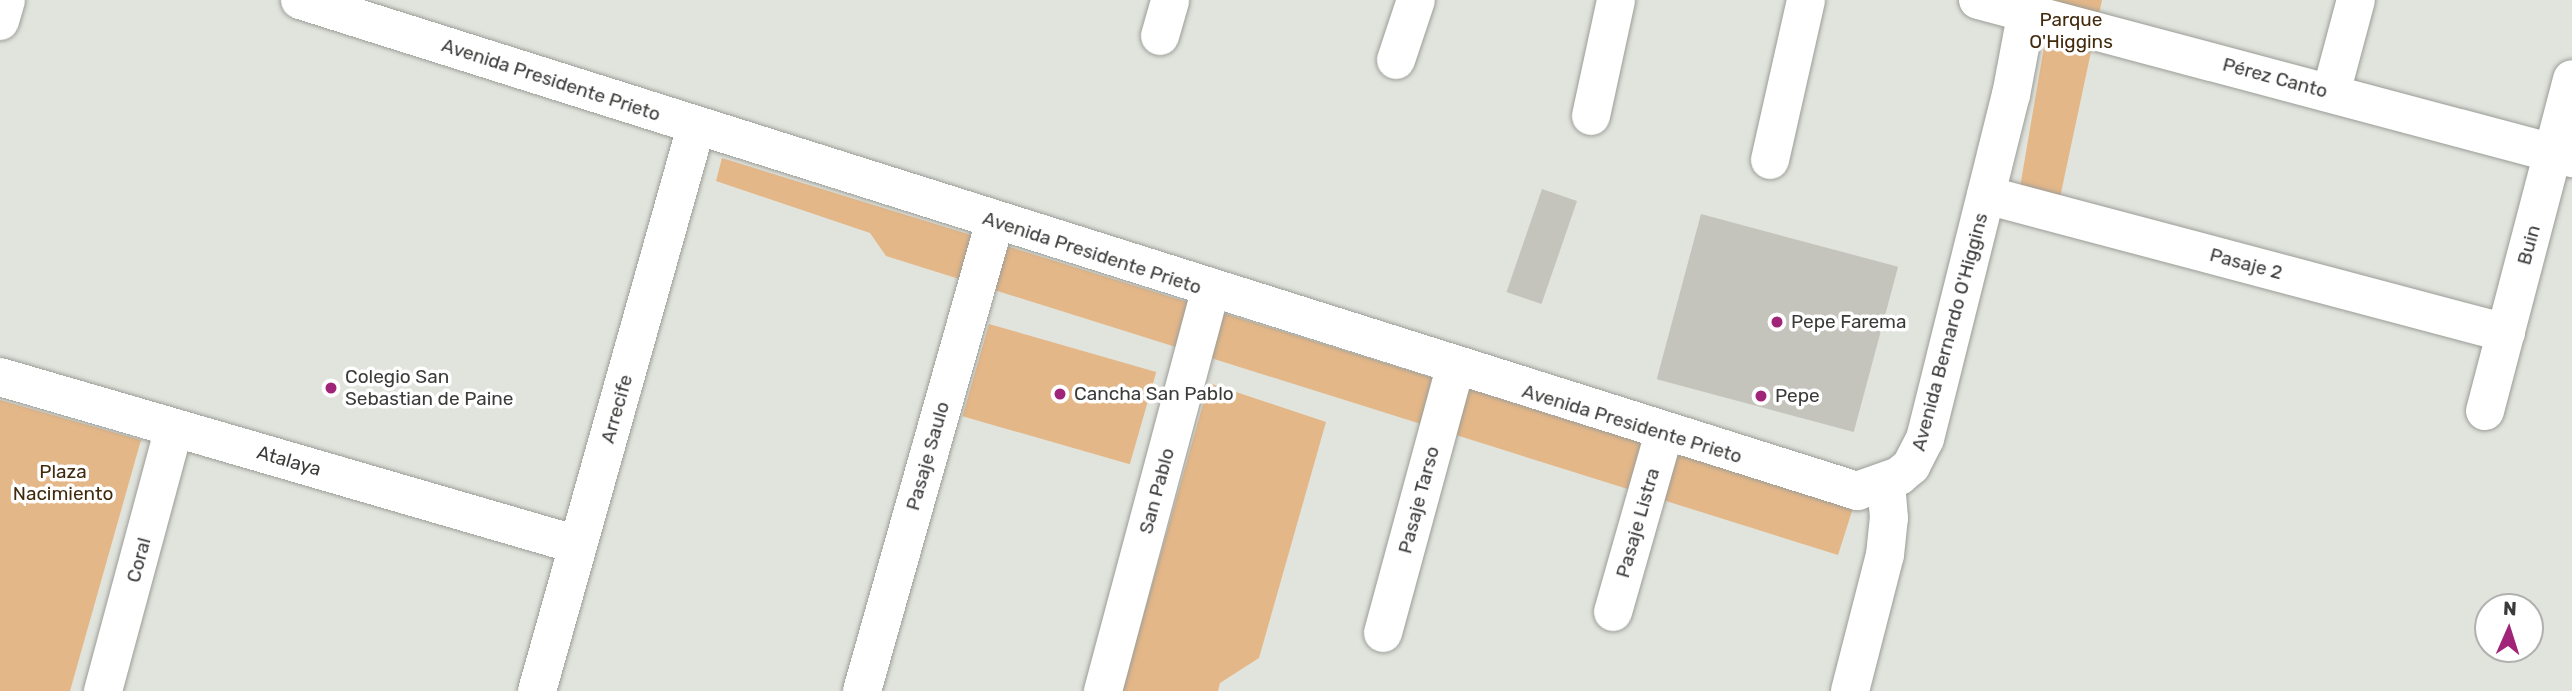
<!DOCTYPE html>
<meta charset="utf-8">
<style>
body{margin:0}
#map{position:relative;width:2572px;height:691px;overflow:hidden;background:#e1e4dd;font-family:Rubik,sans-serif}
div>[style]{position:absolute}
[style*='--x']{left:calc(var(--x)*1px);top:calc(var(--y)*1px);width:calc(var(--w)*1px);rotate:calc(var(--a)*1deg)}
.green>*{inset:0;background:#e4b788;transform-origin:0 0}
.building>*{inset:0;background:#c4c3bc;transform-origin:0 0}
.roads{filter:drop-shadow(0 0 2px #9b9d97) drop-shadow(0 0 2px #9b9d97)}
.minor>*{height:38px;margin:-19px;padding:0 19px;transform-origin:19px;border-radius:19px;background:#fff}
.major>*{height:38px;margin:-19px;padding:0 19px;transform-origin:19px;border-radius:19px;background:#fff}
.dots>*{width:19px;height:19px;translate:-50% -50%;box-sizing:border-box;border:4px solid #fff;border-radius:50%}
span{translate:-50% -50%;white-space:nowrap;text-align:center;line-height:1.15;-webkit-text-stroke:7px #fff;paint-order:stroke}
.park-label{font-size:19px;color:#422a0d}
.street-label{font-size:19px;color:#3b3c3a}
.poi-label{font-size:19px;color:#3b3c3a}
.left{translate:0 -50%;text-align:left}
.north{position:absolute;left:2474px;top:593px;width:70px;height:70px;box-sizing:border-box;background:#fff;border:2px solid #b1b1b0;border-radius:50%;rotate:3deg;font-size:19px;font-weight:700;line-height:28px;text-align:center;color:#3b3c3a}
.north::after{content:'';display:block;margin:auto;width:24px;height:32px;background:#a02478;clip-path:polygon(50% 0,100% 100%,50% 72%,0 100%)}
</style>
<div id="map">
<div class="green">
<div style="clip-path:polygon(2052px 0,2102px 0,2058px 207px,2018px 199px)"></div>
<div style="clip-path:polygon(722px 158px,1853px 508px,1838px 555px,886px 256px,870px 233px,716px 181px)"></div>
<div style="left:989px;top:324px;width:174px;height:96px;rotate:16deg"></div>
<div style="clip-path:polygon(1209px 383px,1326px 422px,1259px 658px,1220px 683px,1218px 691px,1122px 691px)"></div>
<div style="clip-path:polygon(0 400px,141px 440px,70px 691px,0 691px)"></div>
</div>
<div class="building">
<div style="left:1542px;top:189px;width:37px;height:109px;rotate:19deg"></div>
<div style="left:1701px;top:214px;width:204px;height:171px;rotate:15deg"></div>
</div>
<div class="roads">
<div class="minor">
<div style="--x:1978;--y:0;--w:615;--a:14.9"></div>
<div style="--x:0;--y:21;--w:22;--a:-74"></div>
<div style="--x:1160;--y:36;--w:37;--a:-74"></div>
<div style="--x:1396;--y:60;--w:63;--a:-71.6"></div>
<div style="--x:2331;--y:93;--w:96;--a:-75"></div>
<div style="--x:1591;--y:116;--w:119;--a:-77.8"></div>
<div style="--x:1770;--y:160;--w:164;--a:-77.3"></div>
<div style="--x:1986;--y:195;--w:538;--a:14.86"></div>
<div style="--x:0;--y:377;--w:602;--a:16.21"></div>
<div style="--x:2485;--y:411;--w:343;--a:-75.3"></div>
<div style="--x:1613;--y:612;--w:186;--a:-74.1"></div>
<div style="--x:1383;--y:633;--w:275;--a:-74.8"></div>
<div style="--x:103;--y:691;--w:272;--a:-74.9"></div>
<div style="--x:537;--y:691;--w:586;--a:-74.26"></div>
<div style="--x:862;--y:691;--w:487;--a:-74.2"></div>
<div style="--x:1103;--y:691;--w:414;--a:-75"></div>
<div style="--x:1850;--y:691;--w:140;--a:-75.6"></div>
<div style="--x:1885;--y:555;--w:37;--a:-84"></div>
<div style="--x:1889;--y:518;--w:33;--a:-95"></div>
</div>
<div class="major">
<div style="--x:300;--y:0;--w:1633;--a:17.5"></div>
<div style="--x:1857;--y:491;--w:45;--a:-19.7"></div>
<div style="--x:1899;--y:476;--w:16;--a:-40"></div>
<div style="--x:1911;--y:466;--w:30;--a:-63"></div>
<div style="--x:1925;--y:439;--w:355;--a:-76"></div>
<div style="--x:2011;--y:95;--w:97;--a:-79.3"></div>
</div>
</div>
<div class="dots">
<div style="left:1777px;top:322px;background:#a02478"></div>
<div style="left:331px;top:388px;background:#a02478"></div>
<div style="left:1060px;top:394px;background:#a02478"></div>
<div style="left:1761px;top:396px;background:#a02478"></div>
</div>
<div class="park-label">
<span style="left:2071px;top:31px">Parque<br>O'Higgins</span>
<span style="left:63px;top:483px">Plaza<br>Nacimiento</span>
</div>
<div class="street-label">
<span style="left:2275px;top:78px;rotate:15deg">Pérez Canto</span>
<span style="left:551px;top:80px;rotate:18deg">Avenida Presidente Prieto</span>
<span style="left:2529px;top:245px;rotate:-75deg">Buin</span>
<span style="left:1092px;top:253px;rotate:18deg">Avenida Presidente Prieto</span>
<span style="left:2246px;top:264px;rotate:15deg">Pasaje 2</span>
<span style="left:1950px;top:332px;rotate:-75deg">Avenida Bernardo O'Higgins</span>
<span style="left:617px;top:409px;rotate:-74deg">Arrecife</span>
<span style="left:1632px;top:424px;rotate:17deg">Avenida Presidente Prieto</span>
<span style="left:928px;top:456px;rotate:-74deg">Pasaje Saulo</span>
<span style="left:289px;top:461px;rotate:16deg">Atalaya</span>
<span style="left:1157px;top:491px;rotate:-75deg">San Pablo</span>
<span style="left:1419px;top:500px;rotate:-75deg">Pasaje Tarso</span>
<span style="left:1638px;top:523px;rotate:-74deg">Pasaje Listra</span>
<span style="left:139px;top:560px;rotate:-75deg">Coral</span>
</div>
<div class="poi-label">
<span class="left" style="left:1791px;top:322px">Pepe Farema</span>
<span class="left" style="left:345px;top:388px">Colegio San<br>Sebastian de Paine</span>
<span class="left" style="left:1074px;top:394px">Cancha San Pablo</span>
<span class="left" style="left:1775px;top:396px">Pepe</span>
</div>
<div class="north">N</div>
</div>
